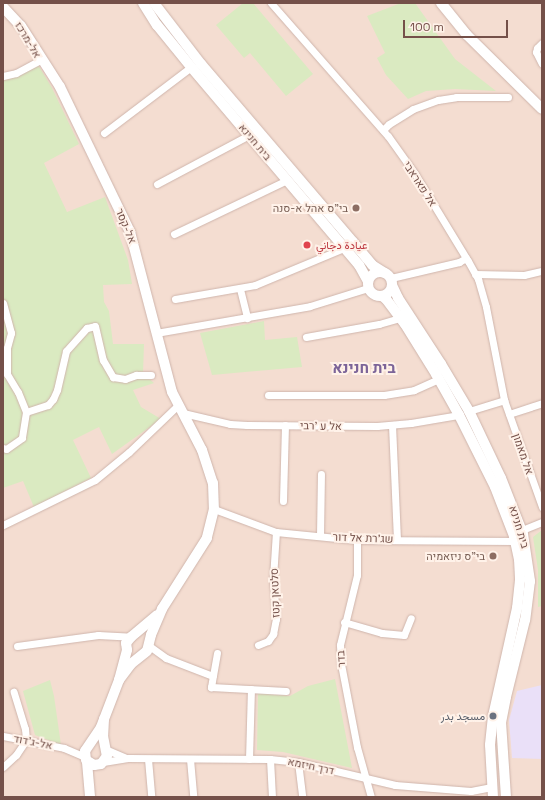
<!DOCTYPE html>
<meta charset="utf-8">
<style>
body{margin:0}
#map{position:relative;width:545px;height:800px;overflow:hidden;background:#fcede3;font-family:"Space Grotesk",Vazirmatn,Heebo,sans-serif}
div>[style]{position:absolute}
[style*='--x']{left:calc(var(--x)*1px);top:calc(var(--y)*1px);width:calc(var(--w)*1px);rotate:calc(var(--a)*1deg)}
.residential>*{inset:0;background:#f4ddd1;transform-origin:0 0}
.education>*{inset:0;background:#eae0f8}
.green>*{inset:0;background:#daeac1}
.roads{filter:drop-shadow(0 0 1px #cfb5ac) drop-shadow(0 0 1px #cfb5ac)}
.street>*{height:7px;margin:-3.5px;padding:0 3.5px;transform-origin:3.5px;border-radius:3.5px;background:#fff}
.secondary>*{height:10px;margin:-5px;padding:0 5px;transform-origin:5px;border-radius:5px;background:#fff}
.secondary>.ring{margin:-5px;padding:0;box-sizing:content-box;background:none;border:10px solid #fff;border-radius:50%}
.dots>*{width:11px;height:11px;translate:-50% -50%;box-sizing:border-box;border:2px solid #fff2e9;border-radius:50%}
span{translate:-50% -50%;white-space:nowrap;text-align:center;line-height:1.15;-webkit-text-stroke:4px #fff2e9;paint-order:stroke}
.street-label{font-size:11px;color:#745049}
.education-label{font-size:11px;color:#785e54}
.right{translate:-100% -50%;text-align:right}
.health-label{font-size:11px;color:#be3a42}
.left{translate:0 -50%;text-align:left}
.worship-label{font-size:11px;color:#5b616d}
.district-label{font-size:15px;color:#7c6498;font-weight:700}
.frame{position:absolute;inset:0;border:4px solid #745049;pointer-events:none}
.scale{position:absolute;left:403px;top:20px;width:105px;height:18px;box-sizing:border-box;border:2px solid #745049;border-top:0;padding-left:5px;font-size:12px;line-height:14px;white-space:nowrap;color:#745049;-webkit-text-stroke:3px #fff2e9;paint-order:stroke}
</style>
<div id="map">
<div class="residential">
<div style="left:3px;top:3px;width:539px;height:794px"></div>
</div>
<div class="education">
<div style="clip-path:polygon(542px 685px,542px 759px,512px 758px,509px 720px,517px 691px)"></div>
</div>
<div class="green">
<div style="clip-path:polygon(243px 3px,253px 3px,313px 74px,286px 96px,250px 53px,244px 58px,216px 25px)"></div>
<div style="clip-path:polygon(401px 3px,415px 3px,455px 59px,496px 91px,455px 89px,426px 91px,408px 99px,386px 75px,377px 58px,385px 53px,367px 16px)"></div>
<div style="clip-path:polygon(37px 63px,52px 88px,79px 144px,44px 163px,67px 212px,105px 197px,128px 260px,132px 284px,103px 285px,104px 302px,109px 311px,113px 344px,144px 344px,143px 374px,154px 383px,133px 390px,141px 407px,161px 419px,112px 454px,99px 427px,73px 440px,91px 478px,34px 507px,23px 481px,3px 488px,3px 76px)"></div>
<div style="clip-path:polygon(264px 321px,265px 340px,297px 337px,302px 367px,212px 375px,200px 333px)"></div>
<div style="clip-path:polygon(542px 530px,542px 606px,538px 607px,538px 570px,533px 537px)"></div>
<div style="clip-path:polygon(335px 679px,352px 768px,283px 752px,257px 750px,258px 693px,290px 696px,308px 686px)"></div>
<div style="clip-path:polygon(50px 680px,54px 696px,61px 745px,35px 735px,23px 691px)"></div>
</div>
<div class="roads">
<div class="street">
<div style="--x:271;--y:3;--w:177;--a:48.7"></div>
<div style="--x:388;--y:136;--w:47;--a:54.6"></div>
<div style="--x:415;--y:174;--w:102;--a:58.7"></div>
<div style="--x:468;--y:261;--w:21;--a:61"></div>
<div style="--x:478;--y:279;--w:29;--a:74"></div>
<div style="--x:486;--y:307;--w:95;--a:79"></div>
<div style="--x:504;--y:400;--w:114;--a:70.4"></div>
<div style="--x:542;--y:43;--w:7;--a:135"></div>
<div style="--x:537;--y:48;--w:4;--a:104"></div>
<div style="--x:536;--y:52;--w:13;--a:63"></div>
<div style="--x:3;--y:76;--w:13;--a:-13"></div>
<div style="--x:16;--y:73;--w:30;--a:-28"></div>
<div style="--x:383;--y:130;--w:8;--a:-45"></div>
<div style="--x:389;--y:124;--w:28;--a:-32"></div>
<div style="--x:413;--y:109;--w:27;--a:-20"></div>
<div style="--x:438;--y:100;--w:18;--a:-9"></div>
<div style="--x:456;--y:97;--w:52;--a:0"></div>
<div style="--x:104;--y:133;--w:109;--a:-37.2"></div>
<div style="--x:157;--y:184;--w:104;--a:-28"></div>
<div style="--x:174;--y:234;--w:125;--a:-25.5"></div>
<div style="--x:475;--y:274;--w:49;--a:1.2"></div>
<div style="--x:524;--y:275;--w:18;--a:-13"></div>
<div style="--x:391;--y:278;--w:70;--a:-13.2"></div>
<div style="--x:459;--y:262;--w:8;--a:-30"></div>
<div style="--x:240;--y:289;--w:30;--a:76"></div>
<div style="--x:175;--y:299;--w:81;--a:-9.9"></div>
<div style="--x:255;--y:285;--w:96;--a:-22.6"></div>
<div style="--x:3;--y:303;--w:31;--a:75"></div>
<div style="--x:11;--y:333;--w:16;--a:105"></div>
<div style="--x:7;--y:348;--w:26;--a:90"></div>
<div style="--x:7;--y:374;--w:21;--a:59"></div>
<div style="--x:18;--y:392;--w:22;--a:68"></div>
<div style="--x:26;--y:412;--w:26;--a:99"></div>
<div style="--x:22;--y:438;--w:19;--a:145"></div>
<div style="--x:6;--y:449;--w:3;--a:-162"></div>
<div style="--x:156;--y:333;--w:156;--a:-9.9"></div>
<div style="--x:310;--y:306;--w:61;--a:-17.2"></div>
<div style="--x:306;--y:337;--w:74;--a:-10.1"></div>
<div style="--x:379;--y:324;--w:22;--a:-16"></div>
<div style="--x:268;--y:395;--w:116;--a:0"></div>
<div style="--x:384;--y:395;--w:30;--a:-9"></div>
<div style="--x:414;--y:390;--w:27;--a:-24"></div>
<div style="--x:469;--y:411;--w:37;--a:-17"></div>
<div style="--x:26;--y:412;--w:23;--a:-18"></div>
<div style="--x:48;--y:405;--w:8;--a:-50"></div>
<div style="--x:53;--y:399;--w:10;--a:-66"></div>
<div style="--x:57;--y:390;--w:40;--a:-77"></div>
<div style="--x:66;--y:351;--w:31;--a:-48"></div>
<div style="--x:87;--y:328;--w:8;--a:-14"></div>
<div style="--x:95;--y:326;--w:35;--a:77"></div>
<div style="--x:103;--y:360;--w:20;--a:60"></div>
<div style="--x:113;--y:377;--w:12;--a:9"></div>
<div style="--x:125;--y:379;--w:12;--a:-20"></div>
<div style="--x:136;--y:375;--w:15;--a:0"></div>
<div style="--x:183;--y:413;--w:48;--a:13.2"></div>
<div style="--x:230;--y:424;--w:17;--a:3"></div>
<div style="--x:247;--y:425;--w:130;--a:0.4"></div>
<div style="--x:377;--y:426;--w:34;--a:-5"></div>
<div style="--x:411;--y:423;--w:49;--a:-9.5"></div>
<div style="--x:509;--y:414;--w:35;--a:-18"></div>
<div style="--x:392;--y:425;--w:114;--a:87.5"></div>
<div style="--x:283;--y:501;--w:76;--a:-88.5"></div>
<div style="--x:214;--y:509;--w:66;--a:20.4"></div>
<div style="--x:276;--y:532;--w:81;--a:5.6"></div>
<div style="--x:357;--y:540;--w:158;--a:0.4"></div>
<div style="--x:3;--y:525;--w:102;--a:-26.1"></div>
<div style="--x:95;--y:480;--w:44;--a:-39.5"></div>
<div style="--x:129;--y:452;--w:68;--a:-43.8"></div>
<div style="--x:522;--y:530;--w:22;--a:-22"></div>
<div style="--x:320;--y:536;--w:62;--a:-89.1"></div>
<div style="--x:357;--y:540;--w:35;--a:90"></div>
<div style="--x:357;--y:575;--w:72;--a:103.7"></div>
<div style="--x:340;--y:645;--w:19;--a:87"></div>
<div style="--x:341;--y:664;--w:85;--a:79.1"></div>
<div style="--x:357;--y:747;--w:52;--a:74.4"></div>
<div style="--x:344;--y:622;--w:40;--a:16"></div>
<div style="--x:382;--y:633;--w:22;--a:5"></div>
<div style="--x:404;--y:635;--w:18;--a:-68"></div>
<div style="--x:148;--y:645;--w:22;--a:36"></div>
<div style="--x:166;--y:658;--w:50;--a:21"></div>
<div style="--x:258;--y:645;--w:11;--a:-22"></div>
<div style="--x:268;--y:641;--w:9;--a:-54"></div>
<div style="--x:273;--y:634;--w:15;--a:-79"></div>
<div style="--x:276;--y:619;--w:41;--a:-94.2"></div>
<div style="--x:273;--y:578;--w:46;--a:-86.3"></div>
<div style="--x:17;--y:646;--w:82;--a:-7.7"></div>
<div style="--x:98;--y:635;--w:33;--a:3"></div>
<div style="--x:217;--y:653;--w:35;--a:100"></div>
<div style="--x:211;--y:687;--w:75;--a:3.1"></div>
<div style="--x:3;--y:736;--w:62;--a:11.1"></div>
<div style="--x:64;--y:748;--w:23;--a:23"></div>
<div style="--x:105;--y:749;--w:21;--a:23"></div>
<div style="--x:148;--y:759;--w:38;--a:85"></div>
<div style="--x:190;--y:759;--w:38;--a:85"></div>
<div style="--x:249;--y:759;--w:70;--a:-88.4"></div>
<div style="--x:270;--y:759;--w:38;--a:87"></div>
<div style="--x:103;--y:762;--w:25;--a:-9"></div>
<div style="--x:128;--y:758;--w:142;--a:0.4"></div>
<div style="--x:270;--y:759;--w:28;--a:6"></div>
<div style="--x:298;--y:762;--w:100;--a:13.3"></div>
<div style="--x:395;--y:785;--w:76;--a:4.5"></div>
<div style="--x:471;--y:791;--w:21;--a:-11"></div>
<div style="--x:298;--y:762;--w:35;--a:83"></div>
<div style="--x:3;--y:767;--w:18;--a:-43"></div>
<div style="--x:16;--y:755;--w:18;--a:-56"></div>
<div style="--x:26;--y:740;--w:11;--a:-95"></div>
<div style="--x:25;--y:729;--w:39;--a:-107"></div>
</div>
<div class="secondary">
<div style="--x:143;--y:3;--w:26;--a:58"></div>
<div style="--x:157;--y:25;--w:54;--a:51"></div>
<div style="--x:191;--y:67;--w:260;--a:49.7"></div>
<div style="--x:359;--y:265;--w:18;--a:61"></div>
<div style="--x:154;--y:3;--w:77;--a:52.4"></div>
<div style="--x:201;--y:64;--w:234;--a:49.5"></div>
<div style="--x:353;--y:242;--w:30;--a:50"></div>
<div style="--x:372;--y:265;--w:15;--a:32"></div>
<div style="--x:441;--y:3;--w:41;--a:50.9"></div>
<div style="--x:467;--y:35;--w:105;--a:44.6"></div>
<div style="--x:3;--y:7;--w:26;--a:47"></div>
<div style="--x:21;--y:26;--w:72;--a:57.4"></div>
<div style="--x:60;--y:87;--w:161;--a:64.2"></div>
<div style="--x:130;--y:232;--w:165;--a:75.3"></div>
<div style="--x:172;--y:392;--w:65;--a:62.7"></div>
<div style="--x:202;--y:450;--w:35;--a:72"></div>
<div style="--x:213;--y:483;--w:26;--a:88"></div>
<div style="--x:214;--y:509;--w:30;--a:104"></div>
<div style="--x:207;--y:538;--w:84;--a:122.4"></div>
<div style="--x:162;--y:609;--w:28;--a:113"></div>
<div style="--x:151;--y:635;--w:16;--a:104"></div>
<div style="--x:147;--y:651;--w:21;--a:141"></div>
<div style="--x:131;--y:664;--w:20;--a:127"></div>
<div class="ring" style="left:368px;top:272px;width:14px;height:14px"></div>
<div style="--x:392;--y:285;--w:14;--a:65"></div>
<div style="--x:398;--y:298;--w:79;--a:56.9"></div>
<div style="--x:441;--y:364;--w:55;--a:59.2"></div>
<div style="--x:469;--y:411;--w:74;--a:64.5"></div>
<div style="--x:501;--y:478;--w:60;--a:68.6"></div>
<div style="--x:523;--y:534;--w:48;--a:81.5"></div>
<div style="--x:530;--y:581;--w:39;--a:97"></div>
<div style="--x:525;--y:620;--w:79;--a:103.9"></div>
<div style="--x:506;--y:697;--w:25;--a:101"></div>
<div style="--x:501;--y:722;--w:75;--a:86.2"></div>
<div style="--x:382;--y:296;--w:5;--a:37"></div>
<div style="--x:386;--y:299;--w:31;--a:53"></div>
<div style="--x:405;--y:324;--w:59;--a:58.2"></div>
<div style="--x:436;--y:374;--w:47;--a:60.7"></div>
<div style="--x:459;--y:415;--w:80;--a:63.4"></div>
<div style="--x:495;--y:487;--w:53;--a:68.8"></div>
<div style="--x:514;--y:536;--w:24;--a:78"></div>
<div style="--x:519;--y:559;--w:21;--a:87"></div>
<div style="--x:520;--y:580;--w:28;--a:96"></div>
<div style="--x:517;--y:608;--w:111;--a:102.5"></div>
<div style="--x:493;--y:716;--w:29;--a:96"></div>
<div style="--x:490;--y:745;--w:52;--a:86.7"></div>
<div style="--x:104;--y:719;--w:17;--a:93"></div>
<div style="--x:103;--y:736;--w:20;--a:79"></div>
<div style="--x:107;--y:756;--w:10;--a:127"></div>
<div style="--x:101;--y:764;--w:7;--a:172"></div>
<div style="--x:94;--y:765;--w:9;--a:-148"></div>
<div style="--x:86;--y:760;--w:9;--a:-96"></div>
<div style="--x:85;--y:751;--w:29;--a:-56"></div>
<div style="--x:101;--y:727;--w:50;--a:-69"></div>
<div style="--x:119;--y:680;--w:31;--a:-75"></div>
<div style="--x:127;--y:650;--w:7;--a:-98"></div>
<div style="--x:126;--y:643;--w:8;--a:-50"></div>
<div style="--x:131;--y:637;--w:34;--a:-40"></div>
<div style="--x:87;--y:762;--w:35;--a:85"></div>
</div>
</div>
<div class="dots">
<div style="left:356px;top:208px;background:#8d6e63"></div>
<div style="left:307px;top:245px;background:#e0444e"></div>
<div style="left:493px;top:556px;background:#8d6e63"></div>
<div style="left:493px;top:716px;background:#6b7280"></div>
</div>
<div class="street-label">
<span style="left:28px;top:40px;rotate:59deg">אל-מרכז</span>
<span style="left:255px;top:142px;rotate:50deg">בית חנינא</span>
<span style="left:420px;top:184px;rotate:57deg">אל פאראבי</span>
<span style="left:126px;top:226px;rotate:67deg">אל-קסר</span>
<span style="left:321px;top:426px;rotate:1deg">אל ע 'רבי</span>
<span style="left:523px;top:454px;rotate:71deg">אל מאמון</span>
<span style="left:519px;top:527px;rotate:73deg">בית חנינא</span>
<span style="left:363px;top:538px;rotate:2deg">שג'רת אל דור</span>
<span style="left:275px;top:593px;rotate:-92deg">סלטאן קטז</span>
<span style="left:341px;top:659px;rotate:-94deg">בדר</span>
<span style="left:33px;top:742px;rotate:11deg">אל-ג'דוד</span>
<span style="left:311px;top:766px;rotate:12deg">דרך חיזמא</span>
</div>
<div class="education-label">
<span class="right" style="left:348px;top:208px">בי"ס אהל א-סנה</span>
<span class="right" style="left:485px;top:556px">בי"ס ניזאמיה</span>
</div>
<div class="health-label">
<span class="left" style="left:316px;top:245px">عيادة دجاني</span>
</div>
<div class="worship-label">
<span class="right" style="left:485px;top:716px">مسجد بدر</span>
</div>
<div class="district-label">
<span style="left:364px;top:368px">בית חנינא</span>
</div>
<div class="frame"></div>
<div class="scale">100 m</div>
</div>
